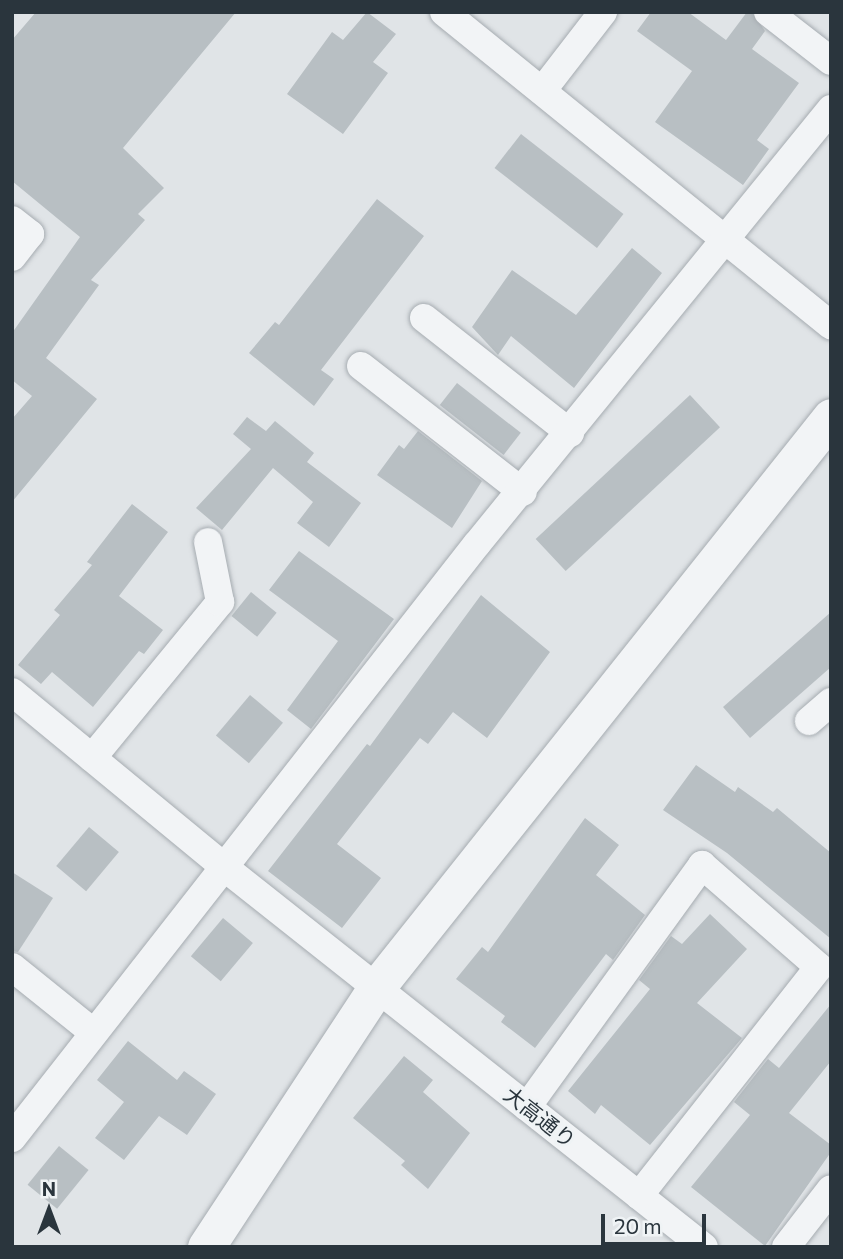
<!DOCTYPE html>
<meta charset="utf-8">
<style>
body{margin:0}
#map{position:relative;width:843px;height:1259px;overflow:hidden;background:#e0e4e7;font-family:Commissioner,"Noto Sans JP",sans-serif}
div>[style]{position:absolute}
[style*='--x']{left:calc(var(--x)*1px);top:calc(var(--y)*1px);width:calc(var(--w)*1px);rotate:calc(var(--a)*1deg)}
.building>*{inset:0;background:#b8bfc3;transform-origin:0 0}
.roads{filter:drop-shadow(0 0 2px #a6acb1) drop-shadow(0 0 2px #a6acb1)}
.minor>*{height:28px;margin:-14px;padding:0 14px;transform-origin:14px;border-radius:14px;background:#f2f4f6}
.tertiary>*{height:37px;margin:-18.5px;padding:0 18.5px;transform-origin:18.5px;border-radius:18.5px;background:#f2f4f6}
span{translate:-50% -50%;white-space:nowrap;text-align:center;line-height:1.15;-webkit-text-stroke:6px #eff3f5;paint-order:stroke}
.street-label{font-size:21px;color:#2a353d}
.frame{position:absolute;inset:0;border:14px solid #2a353d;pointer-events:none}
.north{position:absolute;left:14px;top:1175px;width:70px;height:70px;-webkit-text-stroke:5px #eff3f5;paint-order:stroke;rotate:0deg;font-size:19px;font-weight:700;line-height:28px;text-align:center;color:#2a353d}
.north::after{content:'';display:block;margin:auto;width:24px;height:32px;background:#2a353d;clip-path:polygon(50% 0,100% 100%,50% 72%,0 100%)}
.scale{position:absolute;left:601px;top:1214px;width:105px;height:32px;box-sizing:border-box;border:4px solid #2a353d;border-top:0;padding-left:9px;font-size:21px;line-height:24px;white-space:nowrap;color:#2a353d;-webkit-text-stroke:5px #eff3f5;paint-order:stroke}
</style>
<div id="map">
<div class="building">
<div style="clip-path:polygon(36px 12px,236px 12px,123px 148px,164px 188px,138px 214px,145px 220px,91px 280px,99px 285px,46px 358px,97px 399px,12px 502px,12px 419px,32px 396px,12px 380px,12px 333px,80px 237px,12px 181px,12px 40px)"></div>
<div style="clip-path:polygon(367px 12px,396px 34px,373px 62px,388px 73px,343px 134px,287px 94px,332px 32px,343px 40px)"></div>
<div style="clip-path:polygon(651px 12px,688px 12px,726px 40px,747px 12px,752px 12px,765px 31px,752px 49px,799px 83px,757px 140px,769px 149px,743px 185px,655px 122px,692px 71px,637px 31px)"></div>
<div style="left:521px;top:134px;width:130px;height:43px;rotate:38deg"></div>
<div style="clip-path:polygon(377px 199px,424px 236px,321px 370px,334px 379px,314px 406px,249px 353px,275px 322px,279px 325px)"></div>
<div style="clip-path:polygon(632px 248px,662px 273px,574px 388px,511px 336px,498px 355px,472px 327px,512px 270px,576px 315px)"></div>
<div style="left:457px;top:383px;width:81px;height:28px;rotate:38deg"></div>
<div style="left:690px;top:395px;width:44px;height:211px;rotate:47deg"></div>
<div style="clip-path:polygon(247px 417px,266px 431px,275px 421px,314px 453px,307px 462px,361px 503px,329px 547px,297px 523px,313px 502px,273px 468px,222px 530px,196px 508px,251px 449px,233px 434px)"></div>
<div style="clip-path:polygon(418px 431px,482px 481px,452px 528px,377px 475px,399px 445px,404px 449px)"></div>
<div style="clip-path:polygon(132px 504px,168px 532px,119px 596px,163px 630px,144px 654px,139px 651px,93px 707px,52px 672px,41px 684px,18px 665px,60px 615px,54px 610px,92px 565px,87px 562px)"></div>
<div style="clip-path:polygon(299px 551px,394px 619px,311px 729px,287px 710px,338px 641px,269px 590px)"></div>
<div style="left:251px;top:592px;width:33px;height:31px;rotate:39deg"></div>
<div style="clip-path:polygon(481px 595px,550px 652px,487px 738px,453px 712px,428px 744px,420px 738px,337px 844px,381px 878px,342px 928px,268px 871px,367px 744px,370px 746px)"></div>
<div style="clip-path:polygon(831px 612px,831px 667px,750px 738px,723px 707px)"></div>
<div style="left:250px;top:695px;width:43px;height:53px;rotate:40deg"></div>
<div style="clip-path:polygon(696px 765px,735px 792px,738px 787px,773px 812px,777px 808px,831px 853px,831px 939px,727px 853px,663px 810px)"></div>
<div style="clip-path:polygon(585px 818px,619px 845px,596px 875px,645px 915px,613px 960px,606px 954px,535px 1048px,501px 1022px,505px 1016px,456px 979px,482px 947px,488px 952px)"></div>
<div style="left:89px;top:827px;width:39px;height:51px;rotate:40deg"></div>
<div style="clip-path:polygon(12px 872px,53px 898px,18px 952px,12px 951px)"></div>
<div style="clip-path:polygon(710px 914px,747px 949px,697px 1003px,742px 1038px,650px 1145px,601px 1105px,595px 1114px,568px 1091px,650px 989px,639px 980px,671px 936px,682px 944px)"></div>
<div style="left:223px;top:918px;width:39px;height:50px;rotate:40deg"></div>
<div style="clip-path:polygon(831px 1004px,831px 1061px,789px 1113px,831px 1145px,831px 1152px,765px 1246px,691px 1187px,750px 1115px,734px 1102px,768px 1059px,779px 1068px)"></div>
<div style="clip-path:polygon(128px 1041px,177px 1080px,184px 1071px,216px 1094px,187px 1135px,159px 1116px,124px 1160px,95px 1138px,124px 1102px,97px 1080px)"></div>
<div style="clip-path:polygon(404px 1056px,433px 1080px,423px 1092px,470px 1133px,428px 1189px,401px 1165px,405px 1161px,353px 1118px)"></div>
<div style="left:59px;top:1146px;width:38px;height:50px;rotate:39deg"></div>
</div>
<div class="roads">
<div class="minor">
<div style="--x:444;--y:12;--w:498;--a:39"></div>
<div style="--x:768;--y:12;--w:80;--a:37.9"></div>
<div style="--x:542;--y:91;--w:100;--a:-52.3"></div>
<div style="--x:12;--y:220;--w:23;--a:38"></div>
<div style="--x:30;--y:234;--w:29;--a:128"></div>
<div style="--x:424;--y:318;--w:186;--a:38.2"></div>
<div style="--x:361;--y:366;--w:205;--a:37.9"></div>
<div style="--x:12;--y:692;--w:275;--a:39.5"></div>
<div style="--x:224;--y:867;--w:612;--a:38.37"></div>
<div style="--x:809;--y:721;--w:29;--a:-41"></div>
<div style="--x:92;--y:758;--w:202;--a:-50.6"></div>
<div style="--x:220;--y:602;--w:61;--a:-101.3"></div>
<div style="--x:12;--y:967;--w:105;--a:38.8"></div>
<div style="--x:527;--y:1107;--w:299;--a:-54.1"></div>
<div style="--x:702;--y:865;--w:155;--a:41.1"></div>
<div style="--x:819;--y:967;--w:291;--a:128.2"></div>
<div style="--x:12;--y:1138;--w:754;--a:-51.95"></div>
<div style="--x:477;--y:544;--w:561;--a:-50.86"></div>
<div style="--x:786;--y:1247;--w:73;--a:-52.2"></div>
</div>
<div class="tertiary">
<div style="--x:206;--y:1247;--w:310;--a:-56.7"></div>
<div style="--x:376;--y:988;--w:730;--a:-51.45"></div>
</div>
</div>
<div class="street-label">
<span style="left:540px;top:1117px;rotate:38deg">大高通り</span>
</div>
<div class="frame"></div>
<div class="north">N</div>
<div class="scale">20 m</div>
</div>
